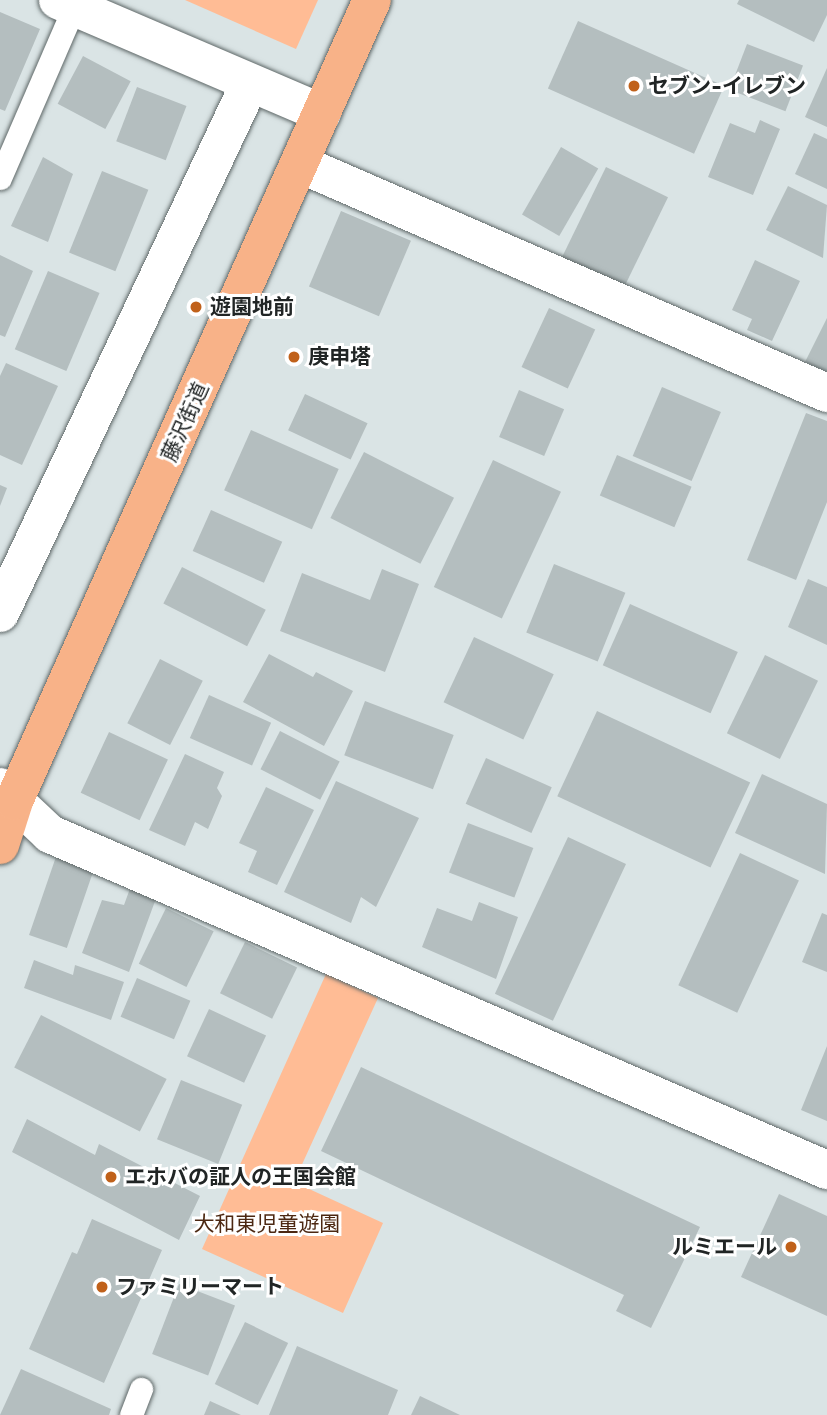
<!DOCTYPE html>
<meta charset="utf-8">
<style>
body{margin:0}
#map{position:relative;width:827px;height:1415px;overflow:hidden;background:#dae4e5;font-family:"Work Sans","Noto Sans JP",sans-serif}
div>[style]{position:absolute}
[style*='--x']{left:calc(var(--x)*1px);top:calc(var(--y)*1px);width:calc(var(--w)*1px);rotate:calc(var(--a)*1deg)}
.green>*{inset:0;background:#ffbc95}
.building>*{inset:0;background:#b4bebf;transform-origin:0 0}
.roads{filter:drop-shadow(0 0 2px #5e6767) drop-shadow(0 0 2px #5e6767)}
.service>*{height:23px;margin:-11.5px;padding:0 11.5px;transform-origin:11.5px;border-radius:11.5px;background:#fff}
.minor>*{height:38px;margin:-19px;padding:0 19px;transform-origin:19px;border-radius:19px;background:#fff}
.tertiary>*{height:38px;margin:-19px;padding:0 19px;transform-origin:19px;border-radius:19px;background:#fff}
.trunk>*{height:38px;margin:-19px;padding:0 19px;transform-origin:19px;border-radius:19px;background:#f8b288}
.dots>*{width:19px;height:19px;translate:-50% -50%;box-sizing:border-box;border:4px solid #fff;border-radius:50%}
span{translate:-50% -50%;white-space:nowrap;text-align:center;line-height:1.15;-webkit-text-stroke:6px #fff;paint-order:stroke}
.poi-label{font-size:21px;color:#212525;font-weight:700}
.left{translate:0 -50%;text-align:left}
.right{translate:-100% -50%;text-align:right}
.street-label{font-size:21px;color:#212525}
.park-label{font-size:21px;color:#4c2812}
</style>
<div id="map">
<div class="green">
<div style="clip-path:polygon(185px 0,318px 0,296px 49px)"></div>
<div style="clip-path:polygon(326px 974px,378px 998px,294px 1182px,383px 1223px,343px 1313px,202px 1249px)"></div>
</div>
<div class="building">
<div style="clip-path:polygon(739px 0,827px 0,827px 15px,814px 42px,737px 4px)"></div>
<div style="clip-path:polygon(0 12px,40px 29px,5px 111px,0 109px)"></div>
<div style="left:578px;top:21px;width:160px;height:74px;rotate:24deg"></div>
<div style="left:747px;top:44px;width:60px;height:49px;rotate:21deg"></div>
<div style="left:83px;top:56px;width:54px;height:54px;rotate:28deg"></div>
<div style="clip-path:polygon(827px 68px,827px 127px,805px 117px)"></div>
<div style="left:137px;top:87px;width:53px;height:58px;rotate:21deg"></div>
<div style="clip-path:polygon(760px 120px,780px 129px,753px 195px,708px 177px,730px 123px,755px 133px)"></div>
<div style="clip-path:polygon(814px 133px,827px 139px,827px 189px,795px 174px)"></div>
<div style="left:561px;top:147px;width:43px;height:78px;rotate:30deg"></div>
<div style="clip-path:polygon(43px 157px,73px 174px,48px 242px,11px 226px)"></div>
<div style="left:606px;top:167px;width:69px;height:103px;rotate:26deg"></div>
<div style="left:102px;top:171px;width:50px;height:88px;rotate:22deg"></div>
<div style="clip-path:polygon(788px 186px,827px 205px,823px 258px,766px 230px)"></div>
<div style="left:341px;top:211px;width:76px;height:82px;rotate:23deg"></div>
<div style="clip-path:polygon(0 255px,33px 271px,5px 337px,0 335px)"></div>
<div style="clip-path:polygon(755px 260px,800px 281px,772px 341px,747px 330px,752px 319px,732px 310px)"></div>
<div style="left:48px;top:271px;width:56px;height:85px;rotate:23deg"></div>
<div style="left:549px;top:308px;width:51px;height:65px;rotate:25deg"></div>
<div style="clip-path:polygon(827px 318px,827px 372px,805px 362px)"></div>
<div style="clip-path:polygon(6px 363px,58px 386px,22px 465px,0 455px,0 376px)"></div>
<div style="left:662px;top:387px;width:64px;height:75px;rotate:23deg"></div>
<div style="left:519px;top:390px;width:49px;height:51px;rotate:23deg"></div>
<div style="left:305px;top:394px;width:69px;height:40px;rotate:25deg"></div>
<div style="clip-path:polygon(806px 413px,827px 421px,827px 502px,796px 580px,747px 560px)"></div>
<div style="left:251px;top:430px;width:96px;height:66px;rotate:24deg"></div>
<div style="left:364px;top:452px;width:101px;height:74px;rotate:27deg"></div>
<div style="left:617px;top:455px;width:81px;height:44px;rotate:23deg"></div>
<div style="left:493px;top:460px;width:75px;height:140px;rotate:25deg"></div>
<div style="clip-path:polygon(0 485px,7px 488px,0 506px)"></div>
<div style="left:211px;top:510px;width:78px;height:45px;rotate:24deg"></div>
<div style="left:554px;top:564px;width:77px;height:74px;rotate:22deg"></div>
<div style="left:182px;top:567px;width:94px;height:41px;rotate:27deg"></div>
<div style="clip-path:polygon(382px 569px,419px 584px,385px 672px,280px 631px,302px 573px,370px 600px)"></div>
<div style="clip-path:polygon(808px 579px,827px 587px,827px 645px,788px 627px)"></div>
<div style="left:630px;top:604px;width:118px;height:67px;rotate:24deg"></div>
<div style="left:474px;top:637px;width:88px;height:72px;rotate:25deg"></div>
<div style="clip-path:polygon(269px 654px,313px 677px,316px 672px,353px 691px,324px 746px,243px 702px)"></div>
<div style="left:765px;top:655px;width:59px;height:87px;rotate:26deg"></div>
<div style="left:160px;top:659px;width:48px;height:72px;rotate:27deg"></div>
<div style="left:209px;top:695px;width:68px;height:47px;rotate:24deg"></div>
<div style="left:365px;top:701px;width:95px;height:58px;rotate:21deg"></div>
<div style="left:597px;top:711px;width:169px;height:94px;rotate:25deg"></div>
<div style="left:280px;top:731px;width:67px;height:43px;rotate:27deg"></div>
<div style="left:109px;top:732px;width:65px;height:67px;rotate:25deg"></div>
<div style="clip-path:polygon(185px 754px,224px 772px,217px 788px,222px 796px,208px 829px,195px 822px,185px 846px,149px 830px)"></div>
<div style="left:486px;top:758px;width:72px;height:50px;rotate:24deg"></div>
<div style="clip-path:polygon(762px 774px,827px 804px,825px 874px,735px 833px)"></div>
<div style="clip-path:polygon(336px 781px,419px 818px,376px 907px,361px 897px,351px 923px,284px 892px)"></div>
<div style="clip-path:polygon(266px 787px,314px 810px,277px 885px,248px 872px,257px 851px,239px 843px)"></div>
<div style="left:468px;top:823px;width:70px;height:53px;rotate:21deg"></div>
<div style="left:568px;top:837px;width:64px;height:173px;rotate:25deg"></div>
<div style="left:59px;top:848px;width:40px;height:92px;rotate:19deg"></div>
<div style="left:740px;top:853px;width:65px;height:146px;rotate:25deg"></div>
<div style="clip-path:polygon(132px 883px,158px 893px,129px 972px,82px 953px,102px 900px,124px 905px)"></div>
<div style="clip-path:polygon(479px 902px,518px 917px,496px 979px,422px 947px,437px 908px,472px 921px)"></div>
<div style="left:166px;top:908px;width:53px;height:62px;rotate:26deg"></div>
<div style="clip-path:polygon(822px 913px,827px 915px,827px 972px,802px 962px)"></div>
<div style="left:245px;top:942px;width:58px;height:57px;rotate:26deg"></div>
<div style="clip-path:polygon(34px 960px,73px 975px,75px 965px,124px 982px,111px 1020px,24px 988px)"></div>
<div style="left:137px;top:978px;width:58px;height:42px;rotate:23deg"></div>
<div style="left:209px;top:1009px;width:63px;height:52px;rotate:25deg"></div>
<div style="left:41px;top:1015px;width:141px;height:59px;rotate:27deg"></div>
<div style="clip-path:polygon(827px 1046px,827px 1121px,801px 1110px)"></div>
<div style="clip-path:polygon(361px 1067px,700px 1227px,651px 1328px,616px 1311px,624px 1295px,321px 1151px)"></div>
<div style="left:181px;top:1080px;width:66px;height:64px;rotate:22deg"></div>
<div style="clip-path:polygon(27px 1119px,95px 1155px,99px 1144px,200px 1196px,179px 1240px,12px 1152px)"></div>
<div style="clip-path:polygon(779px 1194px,827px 1216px,827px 1316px,741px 1277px)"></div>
<div style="clip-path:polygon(92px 1219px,162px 1250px,104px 1383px,29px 1349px,72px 1252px,77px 1254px)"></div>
<div style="left:179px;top:1284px;width:60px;height:75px;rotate:21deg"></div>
<div style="left:245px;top:1322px;width:48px;height:69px;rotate:26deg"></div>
<div style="clip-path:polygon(297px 1346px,398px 1390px,388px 1415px,269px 1415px)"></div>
<div style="clip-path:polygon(21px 1369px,111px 1409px,109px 1415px,0 1415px)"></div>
<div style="clip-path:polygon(420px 1396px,460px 1415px,411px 1415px)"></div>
<div style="clip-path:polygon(210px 1401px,241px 1415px,204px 1415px)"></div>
</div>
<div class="roads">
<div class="service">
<div style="--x:0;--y:178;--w:194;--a:-66.6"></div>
<div style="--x:131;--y:1415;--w:28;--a:-69"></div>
</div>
<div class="minor">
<div style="--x:300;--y:164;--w:575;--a:23.49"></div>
<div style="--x:0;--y:613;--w:586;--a:-64.75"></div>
<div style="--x:0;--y:787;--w:69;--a:43.2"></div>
<div style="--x:50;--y:834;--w:847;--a:23.39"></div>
</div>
<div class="tertiary">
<div style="--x:58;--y:0;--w:287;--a:23.2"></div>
</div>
<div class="trunk">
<div style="--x:0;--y:845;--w:46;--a:-72.3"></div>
<div style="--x:14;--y:801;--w:877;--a:-65.92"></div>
</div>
</div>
<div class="dots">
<div style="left:634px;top:86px;background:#c0611a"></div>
<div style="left:196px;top:307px;background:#c0611a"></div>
<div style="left:294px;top:357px;background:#c0611a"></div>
<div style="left:111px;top:1177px;background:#c0611a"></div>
<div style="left:791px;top:1247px;background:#c0611a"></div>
<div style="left:102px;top:1287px;background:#c0611a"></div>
</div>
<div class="poi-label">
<span class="left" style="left:648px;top:86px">セブン-イレブン</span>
<span class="left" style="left:210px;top:307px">遊園地前</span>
<span class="left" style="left:308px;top:357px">庚申塔</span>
<span class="left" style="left:125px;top:1177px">エホバの証人の王国会館</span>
<span class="right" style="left:777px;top:1247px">ルミエール</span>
<span class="left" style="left:116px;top:1287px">ファミリーマート</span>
</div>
<div class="street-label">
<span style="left:185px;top:422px;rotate:-66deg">藤沢街道</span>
</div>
<div class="park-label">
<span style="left:267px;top:1224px">大和東児童遊園</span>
</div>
</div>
